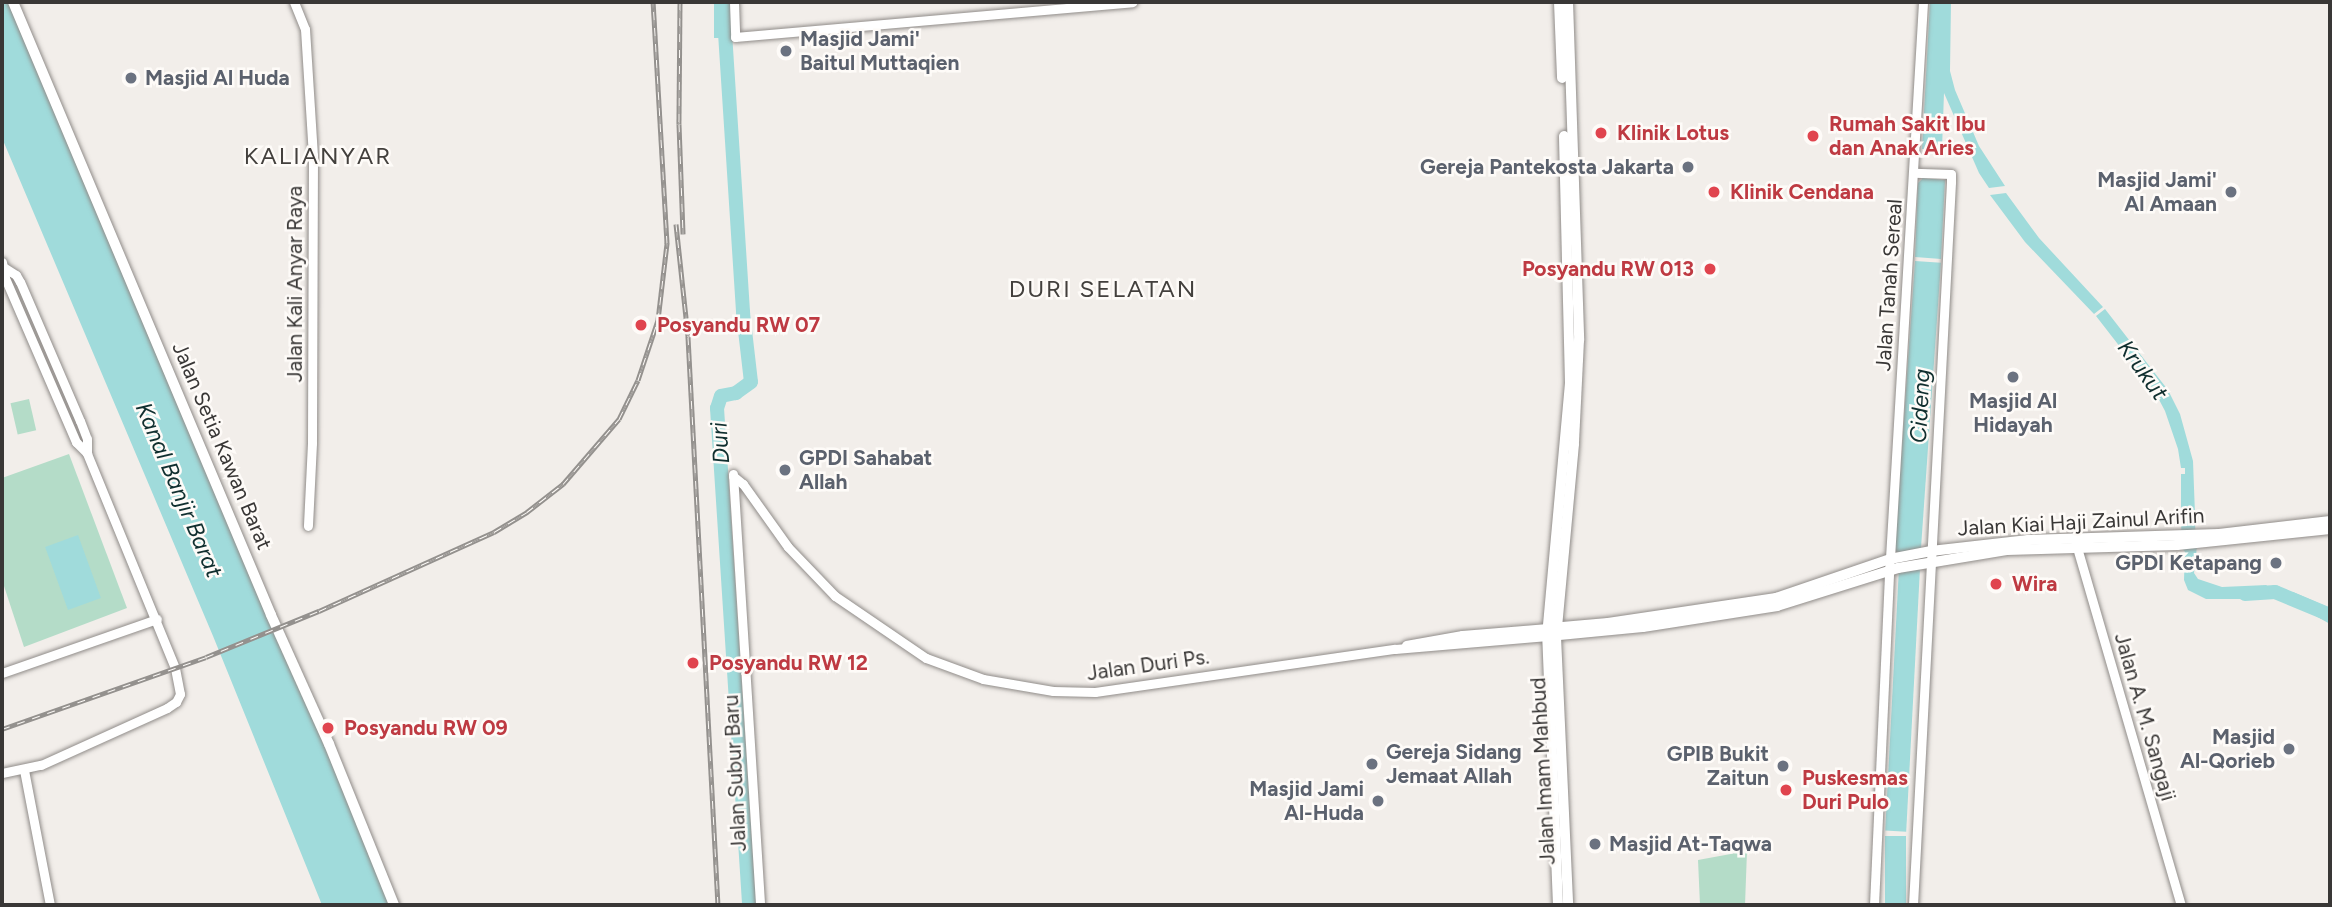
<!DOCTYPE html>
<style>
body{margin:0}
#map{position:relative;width:2332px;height:907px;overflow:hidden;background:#f2eeea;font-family:Figtree,sans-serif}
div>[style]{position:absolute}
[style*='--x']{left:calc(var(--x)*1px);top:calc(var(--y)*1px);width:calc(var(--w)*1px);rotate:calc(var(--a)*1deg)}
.green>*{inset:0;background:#b4dcc8;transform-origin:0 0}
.water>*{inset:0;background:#a0dbdb;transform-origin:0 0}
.river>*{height:14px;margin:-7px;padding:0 7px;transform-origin:7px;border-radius:7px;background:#a0dbdb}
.roads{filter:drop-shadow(0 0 2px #908c89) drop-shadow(0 0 2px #908c89)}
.tertiary>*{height:9px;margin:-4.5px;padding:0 4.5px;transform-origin:4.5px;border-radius:4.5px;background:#fff}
.secondary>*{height:10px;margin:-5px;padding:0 5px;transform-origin:5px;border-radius:5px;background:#fff}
.rail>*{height:5px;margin-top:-2.5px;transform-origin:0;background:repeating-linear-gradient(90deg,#fefbf8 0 8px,#94918e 0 16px);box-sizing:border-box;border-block:2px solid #94918e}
.dots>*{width:19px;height:19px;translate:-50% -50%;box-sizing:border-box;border:4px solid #fefbf8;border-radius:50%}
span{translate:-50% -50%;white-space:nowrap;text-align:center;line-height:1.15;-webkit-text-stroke:5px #fefbf8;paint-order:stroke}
.worship-label{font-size:21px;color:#5b616d;font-weight:700}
.left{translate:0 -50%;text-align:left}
.right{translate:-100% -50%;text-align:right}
.health-label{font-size:21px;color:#be3a42;font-weight:700}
.street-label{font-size:21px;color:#393736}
.water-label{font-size:23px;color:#102f2f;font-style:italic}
.quarter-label{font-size:24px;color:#43403d;letter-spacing:2px}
.frame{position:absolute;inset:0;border:4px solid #393736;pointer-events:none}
</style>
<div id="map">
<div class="green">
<div style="left:29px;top:399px;width:32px;height:19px;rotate:77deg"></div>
<div style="clip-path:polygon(69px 454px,127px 608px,24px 647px,2px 580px,2px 478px)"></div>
<div style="clip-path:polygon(1747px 851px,1745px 905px,1700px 905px,1698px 860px)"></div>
</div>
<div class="water">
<div style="clip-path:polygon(2px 2px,12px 2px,391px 905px,322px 905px,213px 636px,2px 138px)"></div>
<div style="left:714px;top:2px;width:15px;height:36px"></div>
<div style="clip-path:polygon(1930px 2px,1951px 2px,1950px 71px,1955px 90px,1979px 146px,2005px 186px,1989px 188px,1979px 173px,1944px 93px,1942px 149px,1922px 149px)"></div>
<div style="clip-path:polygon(1923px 178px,1945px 180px,1941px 259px,1915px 257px,1918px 183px)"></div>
<div style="clip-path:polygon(2006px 193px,2039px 238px,2103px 307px,2094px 314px,2025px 242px,1990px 195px)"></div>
<div style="left:1915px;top:261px;width:26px;height:292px;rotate:4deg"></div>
<div style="clip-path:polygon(2105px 309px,2168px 390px,2180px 414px,2193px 461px,2195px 514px,2181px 514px,2181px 474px,2185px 474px,2185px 468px,2181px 468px,2178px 449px,2165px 411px,2155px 392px,2096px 316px)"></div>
<div style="left:78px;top:535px;width:67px;height:35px;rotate:70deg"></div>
<div style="clip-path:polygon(2197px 546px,2194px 573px,2198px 579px,2222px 587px,2267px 585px,2259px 599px,2206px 599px,2188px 590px,2184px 580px,2185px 548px)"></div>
<div style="left:1920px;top:568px;width:264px;height:21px;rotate:93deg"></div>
<div style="clip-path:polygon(2293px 592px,2330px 608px,2330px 624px,2289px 601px)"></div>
<div style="left:1885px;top:836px;width:21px;height:69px"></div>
</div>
<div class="river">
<div style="--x:723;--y:2;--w:312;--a:86.3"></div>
<div style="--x:743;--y:313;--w:69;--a:83.4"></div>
<div style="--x:751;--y:382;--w:19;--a:144"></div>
<div style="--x:736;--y:393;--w:15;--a:169"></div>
<div style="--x:721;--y:396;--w:13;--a:108"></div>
<div style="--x:717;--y:408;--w:498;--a:86.3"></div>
<div style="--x:2188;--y:521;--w:25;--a:88"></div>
<div style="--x:2245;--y:594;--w:30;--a:-4"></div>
<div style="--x:2275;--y:592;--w:60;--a:22.7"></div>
</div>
<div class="roads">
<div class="tertiary">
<div style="--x:294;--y:2;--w:29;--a:68"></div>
<div style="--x:305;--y:29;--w:126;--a:86.4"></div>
<div style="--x:313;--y:155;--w:288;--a:90.2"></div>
<div style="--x:312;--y:443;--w:83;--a:92.8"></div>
<div style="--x:734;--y:2;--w:35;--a:88"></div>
<div style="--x:735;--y:37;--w:399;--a:-5"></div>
<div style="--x:2;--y:262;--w:16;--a:79"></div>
<div style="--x:5;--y:278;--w:179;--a:66.6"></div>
<div style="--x:76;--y:442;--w:16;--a:45"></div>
<div style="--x:733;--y:474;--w:432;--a:86.4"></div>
<div style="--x:733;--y:476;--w:13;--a:39"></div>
<div style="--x:743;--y:484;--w:77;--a:54.5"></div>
<div style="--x:788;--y:547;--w:68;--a:46.2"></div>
<div style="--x:835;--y:596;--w:110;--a:34.3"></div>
<div style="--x:926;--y:658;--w:61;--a:20.2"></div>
<div style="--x:983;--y:679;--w:71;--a:9.7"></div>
<div style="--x:1053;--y:691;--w:42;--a:1.4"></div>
<div style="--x:1095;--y:692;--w:303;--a:-8.2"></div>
<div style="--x:1395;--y:649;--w:153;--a:-4.9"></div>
<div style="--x:2076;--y:544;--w:376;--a:73.8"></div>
<div style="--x:1406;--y:645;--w:57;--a:-10.1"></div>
<div style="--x:1462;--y:635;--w:86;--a:-4.7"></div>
<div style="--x:2;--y:673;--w:164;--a:-19.2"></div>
<div style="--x:24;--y:770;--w:137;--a:79.1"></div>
<div style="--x:2;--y:773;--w:40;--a:-12"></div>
<div style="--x:41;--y:765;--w:138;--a:-24.3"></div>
<div style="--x:167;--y:708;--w:11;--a:-34"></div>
<div style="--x:176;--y:702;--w:9;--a:-63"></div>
<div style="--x:180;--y:694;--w:26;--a:-101"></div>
<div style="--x:175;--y:668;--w:232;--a:-112.3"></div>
<div style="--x:87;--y:453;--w:14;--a:-90"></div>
<div style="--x:87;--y:439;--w:19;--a:-111"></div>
<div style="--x:80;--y:421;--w:151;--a:-113.3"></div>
<div style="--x:20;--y:282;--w:8;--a:-120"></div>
<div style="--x:16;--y:275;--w:13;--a:-148"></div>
<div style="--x:1874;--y:905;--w:347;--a:-87.4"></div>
<div style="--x:1890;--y:558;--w:557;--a:-86.6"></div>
<div style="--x:1913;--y:905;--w:724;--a:-86.99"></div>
<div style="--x:1951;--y:182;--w:8;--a:-90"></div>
<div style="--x:1951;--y:174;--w:37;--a:-178"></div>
</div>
<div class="secondary">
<div style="--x:13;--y:2;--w:665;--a:67.17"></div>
<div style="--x:271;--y:615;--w:141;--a:65.8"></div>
<div style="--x:329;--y:744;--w:174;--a:68"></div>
<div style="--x:1559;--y:2;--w:76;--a:87.7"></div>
<div style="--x:1568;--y:2;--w:338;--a:88.1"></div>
<div style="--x:1579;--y:340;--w:104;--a:92.8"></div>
<div style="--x:1574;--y:444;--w:194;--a:95.3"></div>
<div style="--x:1556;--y:637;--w:268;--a:87.4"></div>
<div style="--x:1551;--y:628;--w:57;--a:-5"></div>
<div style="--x:1608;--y:623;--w:170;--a:-8.5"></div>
<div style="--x:1776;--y:598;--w:120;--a:-18.9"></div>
<div style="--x:1890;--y:559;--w:42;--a:-11"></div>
<div style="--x:1931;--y:551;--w:98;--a:-6.5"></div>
<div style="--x:2028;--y:540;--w:191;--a:-1.8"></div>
<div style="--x:2219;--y:534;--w:112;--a:-6.7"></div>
<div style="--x:1549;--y:636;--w:94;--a:-5.5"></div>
<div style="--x:1643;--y:627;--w:136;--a:-8.9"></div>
<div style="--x:1777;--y:606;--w:127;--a:-17.4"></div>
<div style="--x:1898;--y:568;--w:110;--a:-9.4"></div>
<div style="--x:2007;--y:550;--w:170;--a:-1.7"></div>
<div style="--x:2177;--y:545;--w:154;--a:-6"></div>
<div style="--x:1558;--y:905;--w:269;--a:-92.3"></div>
<div style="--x:1547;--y:636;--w:254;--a:-84.8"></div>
<div style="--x:1570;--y:383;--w:247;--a:-91.4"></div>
</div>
</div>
<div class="rail">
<div style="--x:680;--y:2;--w:122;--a:90.5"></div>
<div style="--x:679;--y:124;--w:110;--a:87.9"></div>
<div style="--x:676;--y:224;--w:114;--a:83.9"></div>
<div style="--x:688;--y:337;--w:569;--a:86.98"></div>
<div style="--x:2;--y:729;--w:216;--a:-19.4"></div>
<div style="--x:206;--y:657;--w:122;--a:-22.2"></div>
<div style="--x:319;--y:611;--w:192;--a:-24.3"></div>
<div style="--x:494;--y:532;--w:39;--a:-31"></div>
<div style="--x:527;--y:512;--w:46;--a:-37.9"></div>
<div style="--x:563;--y:484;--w:86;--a:-49.3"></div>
<div style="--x:619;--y:419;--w:43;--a:-64"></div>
<div style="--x:638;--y:380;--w:63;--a:-71.6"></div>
<div style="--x:658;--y:320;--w:78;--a:-83.3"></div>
<div style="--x:667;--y:243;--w:241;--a:-93.3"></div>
</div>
<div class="dots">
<div style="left:786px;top:51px;background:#6b7280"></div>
<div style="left:131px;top:78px;background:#6b7280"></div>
<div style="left:1601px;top:133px;background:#e0444e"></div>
<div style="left:1813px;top:136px;background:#e0444e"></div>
<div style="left:1688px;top:167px;background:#6b7280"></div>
<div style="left:1714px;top:192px;background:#e0444e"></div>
<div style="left:2231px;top:192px;background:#6b7280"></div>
<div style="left:1710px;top:269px;background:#e0444e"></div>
<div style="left:641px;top:325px;background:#e0444e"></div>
<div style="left:2013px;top:377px;background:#6b7280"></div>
<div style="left:785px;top:470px;background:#6b7280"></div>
<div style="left:2276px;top:563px;background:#6b7280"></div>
<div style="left:1996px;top:584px;background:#e0444e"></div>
<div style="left:693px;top:663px;background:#e0444e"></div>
<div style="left:328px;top:728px;background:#e0444e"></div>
<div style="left:2289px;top:749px;background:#6b7280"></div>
<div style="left:1372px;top:764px;background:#6b7280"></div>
<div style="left:1783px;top:766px;background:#6b7280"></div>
<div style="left:1786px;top:790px;background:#e0444e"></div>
<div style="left:1378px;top:801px;background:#6b7280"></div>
<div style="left:1595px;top:844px;background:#6b7280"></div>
</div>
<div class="worship-label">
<span class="left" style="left:800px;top:51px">Masjid Jami'<br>Baitul Muttaqien</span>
<span class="left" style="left:145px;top:78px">Masjid Al Huda</span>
<span class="right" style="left:1674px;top:167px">Gereja Pantekosta Jakarta</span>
<span class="right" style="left:2217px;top:192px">Masjid Jami'<br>Al Amaan</span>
<span style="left:2013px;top:413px">Masjid Al<br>Hidayah</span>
<span class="left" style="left:799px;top:470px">GPDI Sahabat<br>Allah</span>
<span class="right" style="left:2262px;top:563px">GPDI Ketapang</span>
<span class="right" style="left:2275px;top:749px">Masjid<br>Al-Qorieb</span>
<span class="left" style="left:1386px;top:764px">Gereja Sidang<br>Jemaat Allah</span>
<span class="right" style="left:1769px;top:766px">GPIB Bukit<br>Zaitun</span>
<span class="right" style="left:1364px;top:801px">Masjid Jami<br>Al-Huda</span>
<span class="left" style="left:1609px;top:844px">Masjid At-Taqwa</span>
</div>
<div class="health-label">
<span class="left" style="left:1829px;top:136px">Rumah Sakit Ibu<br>dan Anak Aries</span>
<span class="left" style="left:1617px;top:133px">Klinik Lotus</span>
<span class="left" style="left:1730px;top:192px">Klinik Cendana</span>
<span class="right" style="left:1694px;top:269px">Posyandu RW 013</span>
<span class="left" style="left:657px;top:325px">Posyandu RW 07</span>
<span class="left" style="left:2012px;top:584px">Wira</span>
<span class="left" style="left:709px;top:663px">Posyandu RW 12</span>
<span class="left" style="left:344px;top:728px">Posyandu RW 09</span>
<span class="left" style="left:1802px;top:790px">Puskesmas<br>Duri Pulo</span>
</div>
<div class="street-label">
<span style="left:295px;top:284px;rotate:-90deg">Jalan Kali Anyar Raya</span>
<span style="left:1889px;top:285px;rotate:-86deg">Jalan Tanah Sereal</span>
<span style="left:222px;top:446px;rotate:67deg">Jalan Setia Kawan Barat</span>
<span style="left:2081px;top:522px;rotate:-3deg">Jalan Kiai Haji Zainul Arifin</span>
<span style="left:1148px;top:665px;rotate:-8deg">Jalan Duri Ps.</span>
<span style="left:2145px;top:717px;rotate:74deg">Jalan A. M. Sangaji</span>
<span style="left:1543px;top:771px;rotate:-93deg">Jalan Imam Mahbud</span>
<span style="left:735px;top:773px;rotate:-93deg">Jalan Subur Baru</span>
</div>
<div class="water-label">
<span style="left:2143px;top:370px;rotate:54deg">Krukut</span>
<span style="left:1920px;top:406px;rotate:-87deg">Cideng</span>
<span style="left:720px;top:443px;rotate:-94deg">Duri</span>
<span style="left:179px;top:490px;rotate:67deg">Kanal Banjir Barat</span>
</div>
<div class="quarter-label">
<span style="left:318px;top:156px">KALIANYAR</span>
<span style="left:1103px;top:289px">DURI SELATAN</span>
</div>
<div class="frame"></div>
</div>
